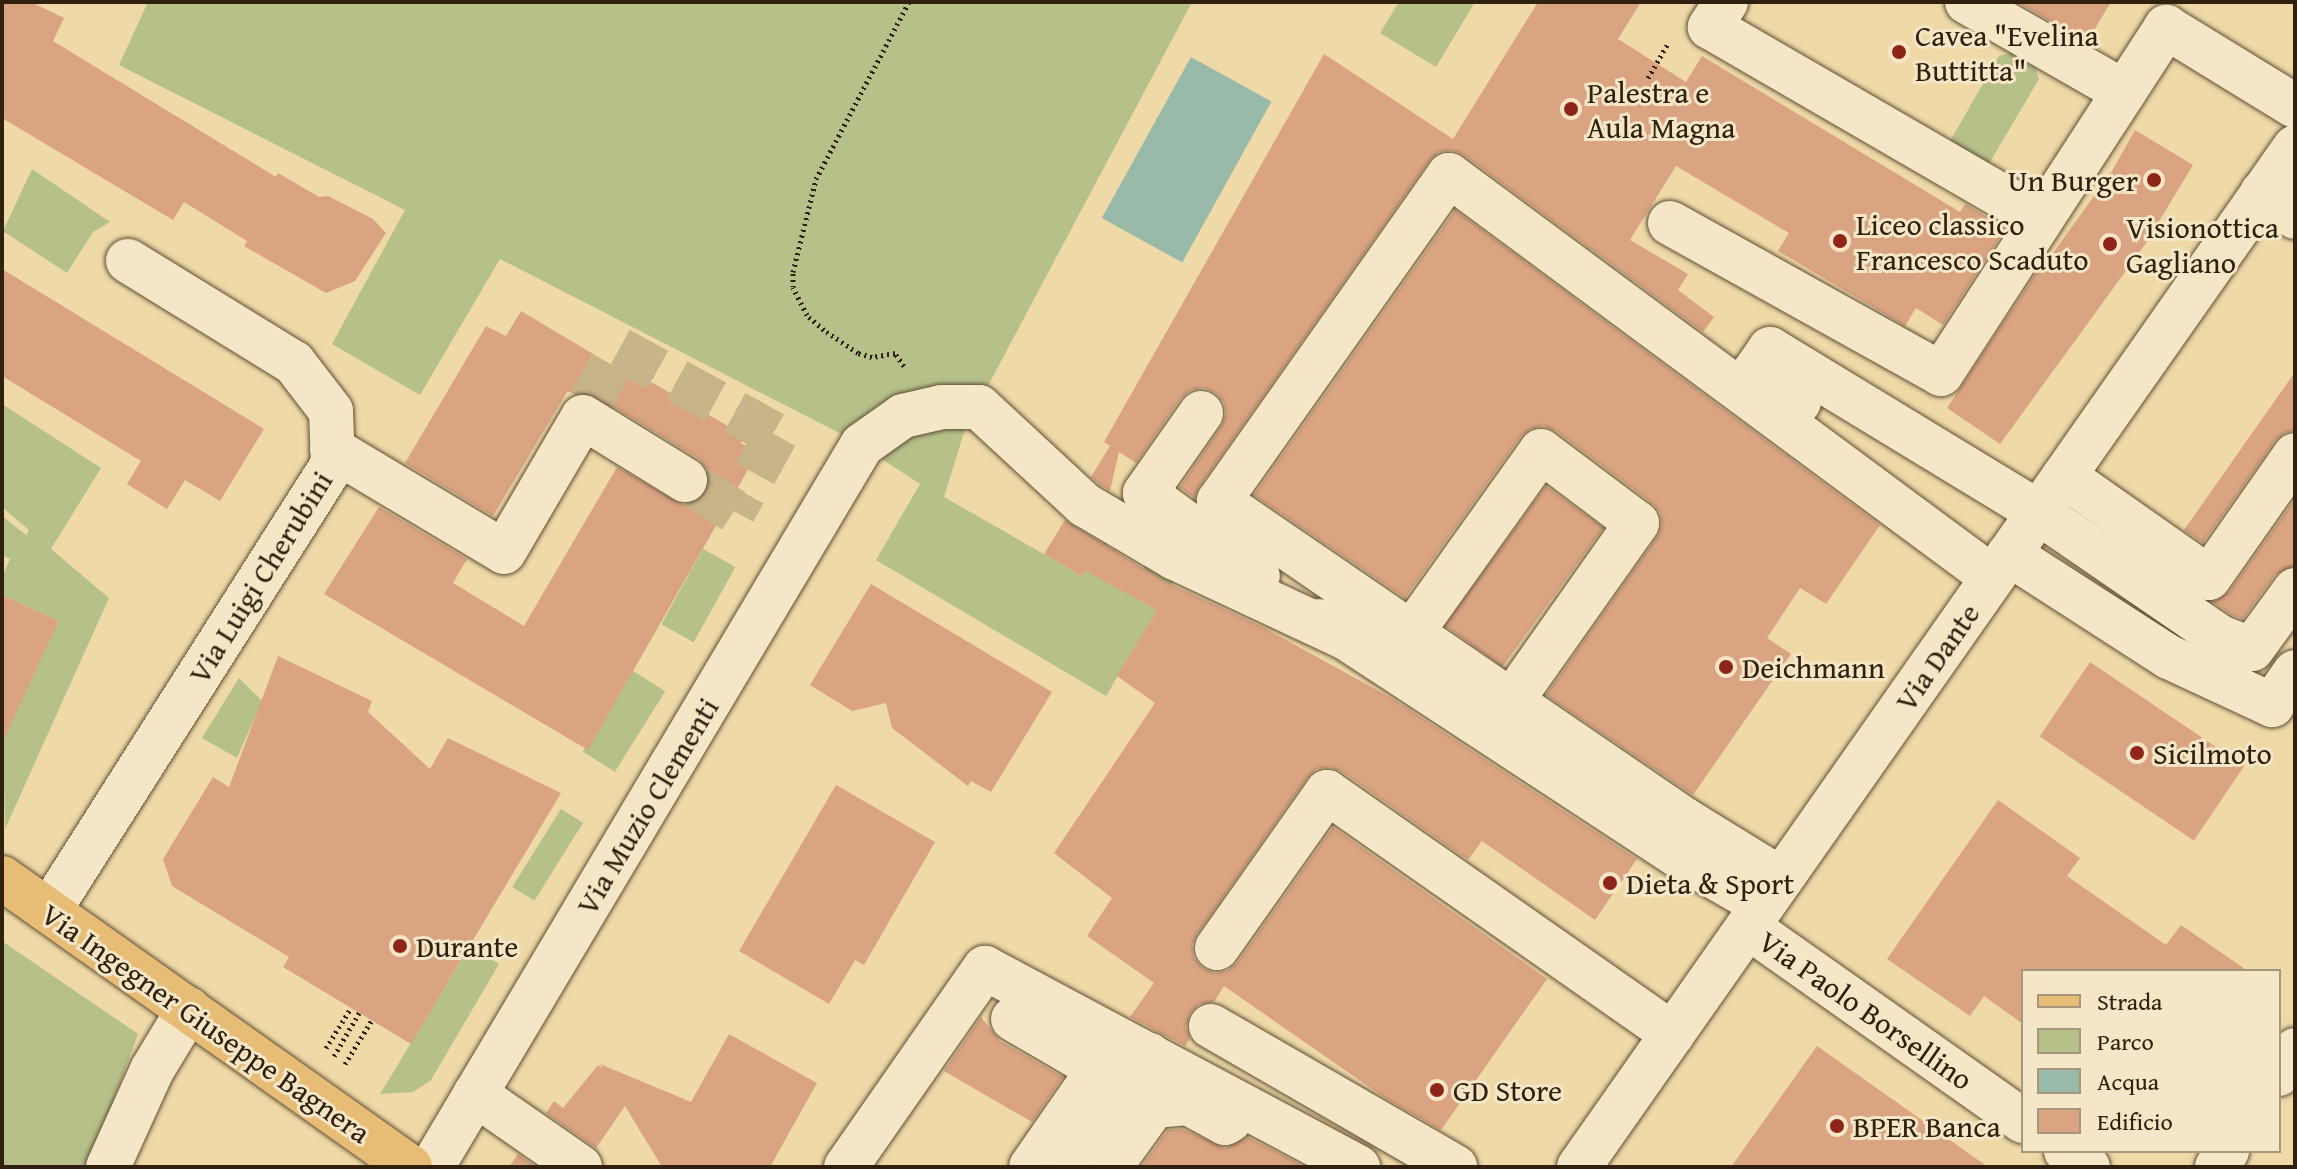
<!DOCTYPE html>
<style>
body{margin:0}
#map{position:relative;width:2297px;height:1169px;overflow:hidden;background:#eed9a7;font-family:"Gentium Book Plus",serif}
div>[style]{position:absolute}
[style*='--x']{left:calc(var(--x)*1px);top:calc(var(--y)*1px);width:calc(var(--w)*1px);rotate:calc(var(--a)*1deg)}
.green>*{inset:0;background:#b6c089;transform-origin:0 0}
.water>*{inset:0;background:#99baa9;transform-origin:0 0}
.building>*{inset:0;background:#daa482;transform-origin:0 0}
.minor-tunnel>*{height:44px;margin-top:-22px;transform-origin:0;background:repeating-linear-gradient(90deg,#c8b489 0 44px,transparent 0 66px)}
.path>*{height:5px;margin-top:-2.5px;transform-origin:0;background:repeating-linear-gradient(90deg,#2f200f 0 2px,transparent 0 6px)}
.roads{filter:drop-shadow(0 0 2px #5f4e35) drop-shadow(0 0 2px #5f4e35)}
.minor>*{height:44px;margin:-22px;padding:0 22px;transform-origin:22px;border-radius:22px;background:#f4e6c6}
.major>*{height:44px;margin:-22px;padding:0 22px;transform-origin:22px;border-radius:22px;background:#e7bc74}
.dots>*{width:22px;height:22px;translate:-50% -50%;box-sizing:border-box;border:4px solid #f4e6c6;border-radius:50%}
span{translate:-50% -50%;white-space:nowrap;text-align:center;line-height:1.15;-webkit-text-stroke:6px #f4e6c6;paint-order:stroke}
.poi-label{font-size:30px;color:#2f200f}
.left{translate:0 -50%;text-align:left}
.right{translate:-100% -50%;text-align:right}
.street-label{font-size:30px;color:#2f200f}
.frame{position:absolute;inset:0;border:4px solid #2f200f;pointer-events:none}
.legend{position:absolute;left:2021px;top:969px;width:260px;height:184px;box-sizing:border-box;background:#f4e6c6;border:2px solid #a5977d;margin:0;padding:10px 14px;list-style:none;font-size:24px;color:#2f200f}
.legend li{display:flex;align-items:center;gap:16px;height:40px}
.legend b{width:40px;border:2px solid #a5977d}
</style>
<div id="map">
<div class="green">
<div style="clip-path:polygon(148px 2px,1192px 2px,965px 429px,944px 497px,1082px 576px,1106px 539px,1109px 541px,1091px 573px,1128px 593px,1147px 562px,1176px 578px,1106px 696px,876px 560px,920px 484px,851px 439px,500px 259px,420px 395px,332px 344px,405px 210px,119px 65px)"></div>
<div style="clip-path:polygon(1399px 2px,1475px 2px,1436px 67px,1380px 33px)"></div>
<div style="clip-path:polygon(2011px 53px,2035px 68px,2039px 79px,1990px 162px,1978px 169px,1949px 143px,1999px 56px)"></div>
<div style="clip-path:polygon(32px 169px,110px 222px,93px 232px,67px 273px,3px 231px)"></div>
<div style="clip-path:polygon(2px 404px,101px 468px,51px 549px,109px 598px,5px 829px,2px 684px,59px 621px,2px 595px,2px 577px,10px 559px,2px 555px,2px 516px,26px 535px,29px 530px,2px 507px)"></div>
<div style="left:703px;top:549px;width:37px;height:86px;rotate:29deg"></div>
<div style="left:633px;top:671px;width:38px;height:95px;rotate:32deg"></div>
<div style="clip-path:polygon(239px 678px,262px 701px,237px 758px,202px 738px)"></div>
<div style="left:561px;top:809px;width:26px;height:92px;rotate:32deg"></div>
<div style="clip-path:polygon(2px 941px,138px 1034px,89px 1167px,2px 1167px)"></div>
<div style="clip-path:polygon(470px 946px,499px 964px,431px 1080px,413px 1092px,380px 1094px)"></div>
</div>
<div class="water">
<div style="left:1191px;top:57px;width:92px;height:184px;rotate:29deg"></div>
</div>
<div class="building">
<div style="clip-path:polygon(2px 2px,31px 2px,64px 18px,53px 41px,276px 177px,278px 173px,319px 197px,328px 196px,373px 219px,386px 233px,355px 281px,326px 293px,244px 246px,247px 241px,184px 202px,173px 220px,2px 118px)"></div>
<div style="clip-path:polygon(1538px 2px,1641px 2px,1618px 39px,1686px 82px,1702px 56px,1960px 212px,1965px 204px,2006px 228px,1943px 325px,1916px 308px,1905px 326px,1778px 251px,1789px 233px,1676px 166px,1630px 240px,1688px 274px,1678px 290px,1714px 317px,1703px 332px,1464px 155px,1452px 150px,1439px 152px,1429px 161px,1199px 487px,1194px 498px,1180px 487px,1221px 427px,1226px 414px,1224px 403px,1216px 393px,1204px 388px,1191px 390px,1181px 398px,1136px 463px,1119px 452px,1110px 491px,1100px 485px,1091px 477px,1110px 446px,1104px 442px,1324px 54px,1453px 139px)"></div>
<div style="clip-path:polygon(2017px 2px,2111px 2px,2087px 42px)"></div>
<div style="clip-path:polygon(2135px 130px,2193px 165px,2144px 246px,2000px 444px,1947px 408px,2050px 252px,2053px 253px,2112px 171px)"></div>
<div style="clip-path:polygon(1455px 210px,1880px 525px,1826px 604px,1800px 588px,1767px 638px,1791px 654px,1693px 795px,1546px 695px,1657px 537px,1662px 525px,1660px 512px,1652px 503px,1556px 431px,1543px 426px,1530px 429px,1521px 436px,1405px 598px,1254px 495px)"></div>
<div style="clip-path:polygon(2px 269px,264px 429px,220px 501px,185px 480px,167px 509px,127px 484px,141px 461px,2px 376px)"></div>
<div style="clip-path:polygon(521px 311px,620px 370px,623px 366px,744px 435px,741px 443px,758px 452px,588px 750px,324px 594px,379px 507px,467px 559px,453px 583px,524px 626px,617px 467px,683px 505px,696px 502px,706px 494px,710px 480px,707px 469px,699px 459px,596px 396px,584px 392px,567px 392px,493px 516px,405px 463px,486px 326px,506px 336px)"></div>
<div style="clip-path:polygon(2295px 372px,2295px 430px,2284px 433px,2275px 441px,2203px 543px,2184px 530px)"></div>
<div style="left:1546px;top:486px;width:71px;height:172px;rotate:36deg"></div>
<div style="clip-path:polygon(2295px 499px,2295px 565px,2275px 575px,2243px 619px,2232px 615px,2213px 602px,2229px 592px)"></div>
<div style="clip-path:polygon(1065px 520px,1162px 580px,1263px 627px,1393px 699px,1637px 859px,1595px 920px,1482px 841px,1468px 860px,1341px 771px,1330px 767px,1317px 769px,1307px 778px,1197px 934px,1192px 945px,1194px 958px,1202px 968px,1214px 973px,1227px 971px,1237px 963px,1333px 827px,1547px 979px,1441px 1130px,1385px 1098px,1224px 986px,1214px 1002px,1199px 1004px,1190px 1013px,1186px 1027px,1190px 1039px,1185px 1046px,1130px 1017px,1154px 983px,1087px 936px,1112px 898px,1054px 853px,1155px 703px,1117px 676px,1157px 610px,1086px 571px,1082px 576px,1044px 554px)"></div>
<div style="clip-path:polygon(871px 584px,1052px 692px,991px 792px,971px 781px,968px 786px,892px 728px,886px 703px,852px 711px,810px 685px)"></div>
<div style="clip-path:polygon(2px 595px,59px 621px,2px 743px)"></div>
<div style="clip-path:polygon(278px 656px,372px 701px,368px 712px,430px 769px,448px 738px,561px 793px,411px 1044px,283px 967px,289px 957px,172px 886px,163px 859px,213px 777px,229px 787px)"></div>
<div style="left:2090px;top:662px;width:186px;height:90px;rotate:34deg"></div>
<div style="clip-path:polygon(836px 785px,935px 842px,864px 965px,855px 960px,829px 1004px,739px 951px)"></div>
<div style="clip-path:polygon(1998px 800px,2080px 858px,2067px 876px,2166px 945px,2181px 925px,2248px 971px,2023px 971px,2023px 1024px,1984px 996px,1970px 1016px,1887px 959px)"></div>
<div style="clip-path:polygon(981px 1017px,1000px 1041px,1063px 1077px,1032px 1122px,944px 1071px)"></div>
<div style="clip-path:polygon(729px 1034px,817px 1083px,770px 1167px,662px 1167px,625px 1106px,596px 1148px,546px 1113px,554px 1101px,563px 1108px,598px 1065px,603px 1069px,600px 1064px,691px 1102px)"></div>
<div style="clip-path:polygon(1817px 1046px,1988px 1167px,1731px 1167px)"></div>
<div style="clip-path:polygon(1183px 1129px,1225px 1148px,1248px 1137px,1305px 1167px,1141px 1167px,1168px 1130px)"></div>
<div style="clip-path:polygon(518px 1154px,536px 1167px,509px 1167px)"></div>
</div>
<div class="minor-tunnel">
<div style="--x:590;--y:403;--w:61;--a:-61.8"></div>
<div style="--x:619;--y:349;--w:179;--a:28.7"></div>
<div style="--x:776;--y:435;--w:87;--a:118.9"></div>
<div style="--x:734;--y:511;--w:58;--a:-147.7"></div>
</div>
<div class="path">
<div style="--x:1648;--y:78;--w:39;--a:-60"></div>
<div style="--x:904;--y:366;--w:16;--a:-125"></div>
<div style="--x:895;--y:353;--w:23;--a:170"></div>
<div style="--x:872;--y:357;--w:15;--a:-164"></div>
<div style="--x:858;--y:353;--w:41;--a:-145.9"></div>
<div style="--x:824;--y:330;--w:23;--a:-139"></div>
<div style="--x:807;--y:315;--w:31;--a:-117"></div>
<div style="--x:793;--y:287;--w:15;--a:-90"></div>
<div style="--x:793;--y:272;--w:96;--a:-76.1"></div>
<div style="--x:816;--y:179;--w:200;--a:-62.3"></div>
<div style="--x:326;--y:1048;--w:47;--a:-58"></div>
<div style="--x:334;--y:1056;--w:50;--a:-59.8"></div>
<div style="--x:345;--y:1064;--w:52;--a:-58.5"></div>
</div>
<div class="roads">
<div class="minor">
<div style="--x:1726;--y:2;--w:30;--a:123"></div>
<div style="--x:1710;--y:27;--w:383;--a:30.1"></div>
<div style="--x:1967;--y:2;--w:181;--a:29.8"></div>
<div style="--x:2262;--y:193;--w:41;--a:36"></div>
<div style="--x:1670;--y:223;--w:310;--a:29.1"></div>
<div style="--x:1941;--y:374;--w:414;--a:-57"></div>
<div style="--x:2166;--y:27;--w:151;--a:31.5"></div>
<div style="--x:1799;--y:402;--w:54;--a:-146.3"></div>
<div style="--x:1754;--y:372;--w:28;--a:-55"></div>
<div style="--x:1770;--y:349;--w:314;--a:31.3"></div>
<div style="--x:2038;--y:512;--w:221;--a:34.5"></div>
<div style="--x:2220;--y:637;--w:34;--a:21"></div>
<div style="--x:2252;--y:649;--w:73;--a:-53.9"></div>
<div style="--x:1201;--y:413;--w:98;--a:125"></div>
<div style="--x:1145;--y:493;--w:140;--a:36.3"></div>
<div style="--x:332;--y:449;--w:200;--a:30.9"></div>
<div style="--x:504;--y:552;--w:156;--a:-59.7"></div>
<div style="--x:583;--y:417;--w:120;--a:31.7"></div>
<div style="--x:2064;--y:476;--w:177;--a:35.1"></div>
<div style="--x:2209;--y:578;--w:150;--a:-55"></div>
<div style="--x:2009;--y:554;--w:190;--a:32.8"></div>
<div style="--x:2169;--y:657;--w:114;--a:25"></div>
<div style="--x:2272;--y:705;--w:40;--a:-55.1"></div>
<div style="--x:1320;--y:621;--w:440;--a:33.2"></div>
<div style="--x:1688;--y:862;--w:86;--a:29.8"></div>
<div style="--x:1412;--y:632;--w:222;--a:-54.5"></div>
<div style="--x:1541;--y:451;--w:120;--a:36.9"></div>
<div style="--x:1637;--y:523;--w:217;--a:125.2"></div>
<div style="--x:1781;--y:879;--w:113;--a:-148.4"></div>
<div style="--x:1685;--y:820;--w:565;--a:-145.61"></div>
<div style="--x:1219;--y:501;--w:399;--a:-54.8"></div>
<div style="--x:1449;--y:175;--w:676;--a:36.51"></div>
<div style="--x:49;--y:911;--w:530;--a:-57.57"></div>
<div style="--x:333;--y:464;--w:53;--a:-92.2"></div>
<div style="--x:331;--y:411;--w:61;--a:-127.6"></div>
<div style="--x:294;--y:363;--w:195;--a:-148.4"></div>
<div style="--x:1748;--y:927;--w:337;--a:35.2"></div>
<div style="--x:1217;--y:948;--w:191;--a:-54.8"></div>
<div style="--x:1327;--y:792;--w:422;--a:35"></div>
<div style="--x:1013;--y:1019;--w:99;--a:30.2"></div>
<div style="--x:1099;--y:1069;--w:119;--a:124.8"></div>
<div style="--x:1211;--y:1026;--w:282;--a:30"></div>
<div style="--x:2279;--y:1074;--w:29;--a:-56"></div>
<div style="--x:475;--y:1094;--w:128;--a:34.8"></div>
<div style="--x:2066;--y:1151;--w:27;--a:36"></div>
<div style="--x:108;--y:1167;--w:107;--a:-65.6"></div>
<div style="--x:152;--y:1070;--w:71;--a:-58.8"></div>
<div style="--x:432;--y:1167;--w:840;--a:-59.22"></div>
<div style="--x:862;--y:445;--w:50;--a:-35.3"></div>
<div style="--x:903;--y:416;--w:39;--a:-13"></div>
<div style="--x:941;--y:407;--w:38;--a:0"></div>
<div style="--x:979;--y:407;--w:144;--a:42.8"></div>
<div style="--x:1085;--y:505;--w:104;--a:30.5"></div>
<div style="--x:1175;--y:558;--w:187;--a:25.1"></div>
<div style="--x:846;--y:1167;--w:243;--a:-55.1"></div>
<div style="--x:985;--y:968;--w:423;--a:28.1"></div>
<div style="--x:1069;--y:1167;--w:138;--a:-54.5"></div>
<div style="--x:1110;--y:1167;--w:75;--a:-54.2"></div>
<div style="--x:1154;--y:1106;--w:34;--a:-5"></div>
<div style="--x:1188;--y:1103;--w:42;--a:28.4"></div>
<div style="--x:1225;--y:1123;--w:6;--a:-31"></div>
<div style="--x:1579;--y:1167;--w:1246;--a:-54.93"></div>
<div style="--x:2217;--y:1167;--w:19;--a:-58"></div>
</div>
<div class="major">
<div style="--x:2;--y:878;--w:500;--a:35.3"></div>
</div>
</div>
<div class="dots">
<div style="left:1899px;top:52px;background:#8f2418"></div>
<div style="left:1571px;top:109px;background:#8f2418"></div>
<div style="left:2154px;top:180px;background:#8f2418"></div>
<div style="left:1840px;top:241px;background:#8f2418"></div>
<div style="left:2110px;top:244px;background:#8f2418"></div>
<div style="left:1726px;top:667px;background:#8f2418"></div>
<div style="left:2137px;top:753px;background:#8f2418"></div>
<div style="left:1610px;top:883px;background:#8f2418"></div>
<div style="left:400px;top:946px;background:#8f2418"></div>
<div style="left:1437px;top:1090px;background:#8f2418"></div>
<div style="left:1837px;top:1126px;background:#8f2418"></div>
</div>
<div class="poi-label">
<span class="left" style="left:1915px;top:52px">Cavea "Evelina<br>Buttitta"</span>
<span class="left" style="left:1587px;top:109px">Palestra e<br>Aula Magna</span>
<span class="right" style="left:2138px;top:180px">Un Burger</span>
<span class="left" style="left:1856px;top:241px">Liceo classico<br>Francesco Scaduto</span>
<span class="left" style="left:2126px;top:244px">Visionottica<br>Gagliano</span>
<span class="left" style="left:1742px;top:667px">Deichmann</span>
<span class="left" style="left:2153px;top:753px">Sicilmoto</span>
<span class="left" style="left:1626px;top:883px">Dieta &amp; Sport</span>
<span class="left" style="left:416px;top:946px">Durante</span>
<span class="left" style="left:1453px;top:1090px">GD Store</span>
<span class="left" style="left:1853px;top:1126px">BPER Banca</span>
</div>
<div class="street-label">
<span style="left:260px;top:577px;rotate:-58deg">Via Luigi Cherubini</span>
<span style="left:1937px;top:657px;rotate:-55deg">Via Dante</span>
<span style="left:647px;top:806px;rotate:-59deg">Via Muzio Clementi</span>
<span style="left:1866px;top:1010px;rotate:35deg">Via Paolo Borsellino</span>
<span style="left:206px;top:1023px;rotate:35deg">Via Ingegner Giuseppe Bagnera</span>
</div>
<div class="frame"></div>
<ul class="legend">
<li><b style="height:10px;background:#e7bc74"></b>Strada</li>
<li><b style="height:22px;background:#b6c089"></b>Parco</li>
<li><b style="height:22px;background:#99baa9"></b>Acqua</li>
<li><b style="height:22px;background:#daa482"></b>Edificio</li>
</ul>
</div>
